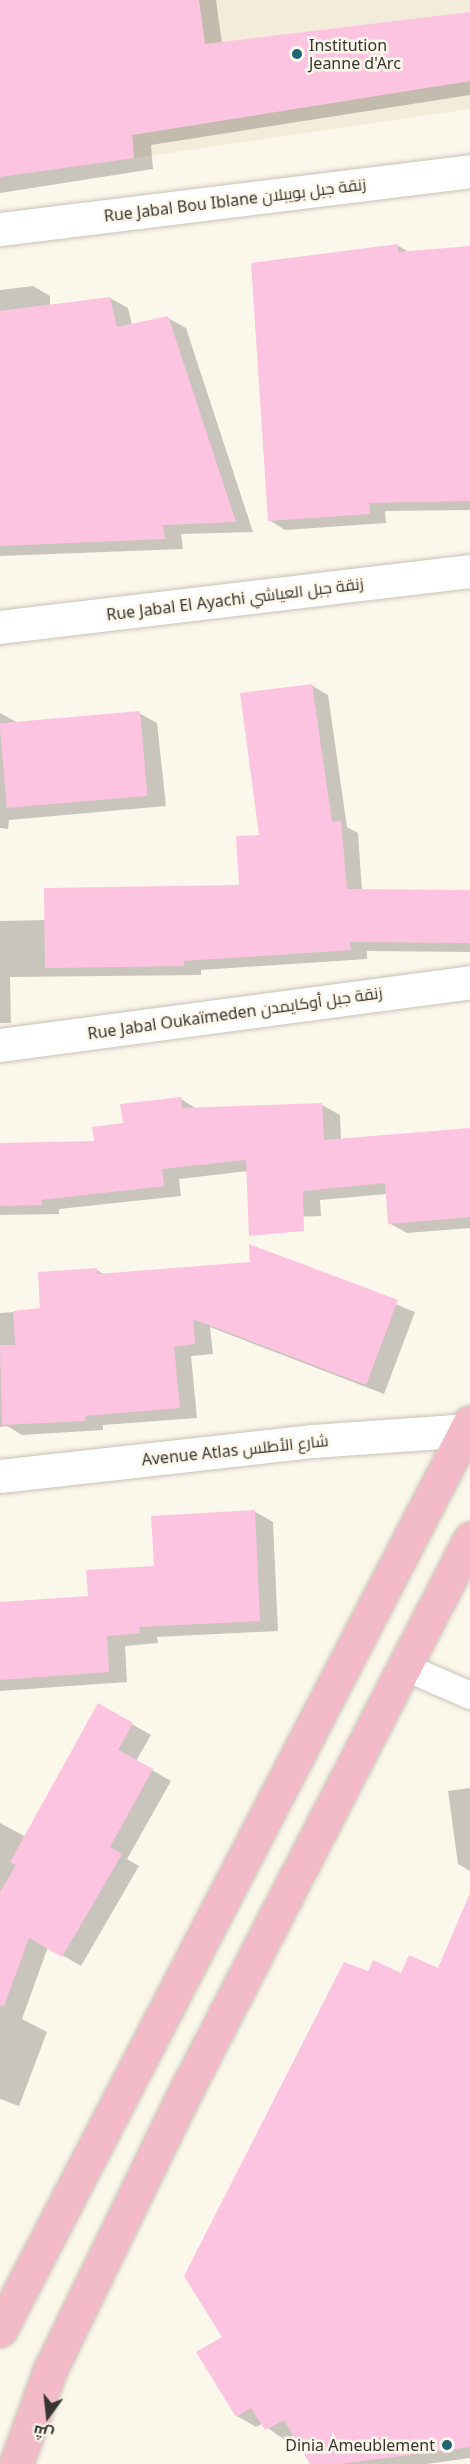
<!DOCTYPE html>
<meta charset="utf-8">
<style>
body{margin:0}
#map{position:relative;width:470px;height:2464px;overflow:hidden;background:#fcf7eb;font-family:"Noto Sans",Cairo,sans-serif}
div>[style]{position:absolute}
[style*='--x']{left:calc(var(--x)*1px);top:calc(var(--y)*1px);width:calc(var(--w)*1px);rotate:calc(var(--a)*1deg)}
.built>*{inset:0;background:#f4ecda}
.shadow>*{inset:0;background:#0003}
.building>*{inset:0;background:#fdc4e2;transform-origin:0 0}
.roads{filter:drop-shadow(0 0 2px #c8c3b8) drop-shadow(0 0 2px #c8c3b8)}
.lane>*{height:27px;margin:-13.5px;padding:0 13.5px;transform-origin:13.5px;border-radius:13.5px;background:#fff}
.street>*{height:33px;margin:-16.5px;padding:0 16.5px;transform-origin:16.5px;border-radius:16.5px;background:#fff}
.primary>*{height:33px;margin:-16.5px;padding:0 16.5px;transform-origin:16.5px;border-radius:16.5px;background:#f2bbc7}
.dots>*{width:16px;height:16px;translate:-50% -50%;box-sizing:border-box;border:3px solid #fcf7eb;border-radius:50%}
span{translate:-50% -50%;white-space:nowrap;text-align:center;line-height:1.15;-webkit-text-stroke:5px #fcf7eb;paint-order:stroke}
.poi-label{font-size:16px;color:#373530}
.left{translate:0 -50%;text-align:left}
.right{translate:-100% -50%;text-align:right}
.street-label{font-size:16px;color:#373530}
.north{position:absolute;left:18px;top:2386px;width:60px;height:60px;-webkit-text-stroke:4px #fcf7eb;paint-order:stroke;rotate:195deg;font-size:16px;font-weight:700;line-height:24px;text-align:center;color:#373530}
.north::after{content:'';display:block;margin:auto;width:21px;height:27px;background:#373530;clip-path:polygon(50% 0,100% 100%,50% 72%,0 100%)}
</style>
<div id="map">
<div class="built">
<div style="clip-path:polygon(118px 0,470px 0,470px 109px,134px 158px)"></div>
</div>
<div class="shadow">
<div style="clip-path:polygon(0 0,216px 0,222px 44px,470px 13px,470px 95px,151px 145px,153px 169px,0 193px)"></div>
<div style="clip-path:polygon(397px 245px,409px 252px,470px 247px,470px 510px,385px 511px,386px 523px,285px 530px,269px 520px)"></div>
<div style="clip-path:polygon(33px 286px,50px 296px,50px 306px,110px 298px,128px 308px,132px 325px,168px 318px,186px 328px,253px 532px,181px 534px,183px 549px,0 556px,0 290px)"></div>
<div style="clip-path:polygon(311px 685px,328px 695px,347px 827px,358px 833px,362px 891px,470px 891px,470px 952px,367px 951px,367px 959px,201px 970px,201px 975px,10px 977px,11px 1023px,0 1023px,0 921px,46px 920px,241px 887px)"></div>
<div style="clip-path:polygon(0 713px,20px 724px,139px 713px,157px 723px,166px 806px,9px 820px,8px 829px,0 828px)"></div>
<div style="clip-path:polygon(181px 1099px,197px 1109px,322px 1105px,340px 1115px,341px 1140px,470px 1130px,470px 1228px,407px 1233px,389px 1223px,387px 1194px,320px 1200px,321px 1216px,267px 1218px,248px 1171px,179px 1179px,181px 1196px,59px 1209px,59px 1214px,0 1215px,0 1144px,96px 1142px)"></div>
<div style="clip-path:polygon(251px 1246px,415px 1312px,384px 1394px,210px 1327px,213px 1354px,191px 1356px,197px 1418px,103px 1425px,103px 1430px,22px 1435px,7px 1426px,0 1427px,0 1313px,42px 1310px,97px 1270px,105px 1275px,252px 1263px)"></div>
<div style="clip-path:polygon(254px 1511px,273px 1522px,278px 1631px,157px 1637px,158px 1643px,125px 1646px,127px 1682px,0 1691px,0 1603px,90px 1597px,156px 1568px)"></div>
<div style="clip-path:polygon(98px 1705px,151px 1735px,136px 1761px,171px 1781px,127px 1859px,139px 1866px,81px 1966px,48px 1947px,22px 2019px,47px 2032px,19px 2106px,0 2099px,0 1823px,26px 1837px)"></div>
<div style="clip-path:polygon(470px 1788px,470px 1871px,458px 1864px,448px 1791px)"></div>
<div style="clip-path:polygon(470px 1963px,470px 2458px,427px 2464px,312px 2464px,294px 2435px,285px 2440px,262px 2424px,256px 2427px,237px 2416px,224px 2337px,368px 1973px,402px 1975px)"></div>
</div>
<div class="building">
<div style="clip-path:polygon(0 0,199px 0,205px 44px,470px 12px,470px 81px,132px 135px,134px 158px,0 177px)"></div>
<div style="clip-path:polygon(398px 244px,398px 252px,470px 246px,470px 501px,369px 503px,370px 514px,268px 521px,251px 263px)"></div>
<div style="clip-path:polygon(110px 297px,117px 327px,168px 316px,236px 522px,163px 525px,165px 539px,0 546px,0 311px)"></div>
<div style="clip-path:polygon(312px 684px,332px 822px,341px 821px,347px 889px,470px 890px,470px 943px,350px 942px,351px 950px,184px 961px,184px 966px,45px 968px,44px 888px,239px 885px,236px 836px,259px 835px,240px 693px)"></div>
<div style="left:140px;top:711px;width:85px;height:141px;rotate:85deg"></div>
<div style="clip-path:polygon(181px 1097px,182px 1108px,322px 1103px,324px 1140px,470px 1128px,470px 1217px,388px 1224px,385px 1183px,303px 1191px,304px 1231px,249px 1236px,246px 1160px,162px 1169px,164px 1186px,41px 1200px,42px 1205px,0 1206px,0 1143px,94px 1141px,92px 1127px,123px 1123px,120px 1104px)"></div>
<div style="clip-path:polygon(249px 1244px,398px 1300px,366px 1385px,193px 1319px,195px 1344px,174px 1347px,180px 1408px,85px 1416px,86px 1421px,2px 1425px,0 1345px,15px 1345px,13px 1311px,40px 1308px,38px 1272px,97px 1268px,97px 1274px,250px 1262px)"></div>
<div style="clip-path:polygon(255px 1510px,260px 1621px,139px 1627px,140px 1633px,107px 1636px,109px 1672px,0 1680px,0 1602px,88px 1596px,86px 1570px,154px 1566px,151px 1516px)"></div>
<div style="clip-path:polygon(98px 1703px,133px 1723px,118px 1750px,153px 1769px,110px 1847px,122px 1854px,62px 1957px,29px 1938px,4px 2006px,0 2005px,0 1892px,16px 1865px,10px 1862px)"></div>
<div style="clip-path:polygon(470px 1893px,470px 2447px,339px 2464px,310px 2464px,284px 2420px,265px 2430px,251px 2408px,236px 2417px,196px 2352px,222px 2337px,184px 2276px,344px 1962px,368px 1971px,373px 1960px,401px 1973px,409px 1955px,438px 1968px)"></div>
</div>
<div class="roads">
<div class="lane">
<div style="--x:403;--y:1666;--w:73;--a:23.4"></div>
</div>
<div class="street">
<div style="--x:0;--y:229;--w:474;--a:-7"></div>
<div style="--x:0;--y:627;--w:473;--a:-6.8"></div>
<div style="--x:0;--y:1045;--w:474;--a:-7.6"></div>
<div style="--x:0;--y:1476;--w:315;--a:-6.4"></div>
<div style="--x:313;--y:1441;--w:157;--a:-4"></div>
</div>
<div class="primary">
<div style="--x:0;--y:2330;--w:1022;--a:-62.63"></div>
<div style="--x:16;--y:2464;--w:100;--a:-70.1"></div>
<div style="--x:50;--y:2370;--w:293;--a:-64.1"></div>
<div style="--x:178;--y:2106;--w:638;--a:-62.75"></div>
</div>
</div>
<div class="dots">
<div style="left:297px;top:54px;background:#1e6674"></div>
<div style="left:447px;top:2445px;background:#1e6674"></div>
</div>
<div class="poi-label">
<span class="left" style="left:309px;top:54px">Institution<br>Jeanne d'Arc</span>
<span class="right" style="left:435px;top:2445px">Dinia Ameublement</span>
</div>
<div class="street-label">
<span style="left:235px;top:200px;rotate:-7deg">Rue Jabal Bou Iblane زنقة جبل بويبلان</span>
<span style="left:235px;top:599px;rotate:-7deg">Rue Jabal El Ayachi زنقة جبل العياشي</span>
<span style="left:235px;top:1013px;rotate:-8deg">Rue Jabal Oukaïmeden زنقة جبل أوكايمدن</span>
<span style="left:235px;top:1450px;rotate:-6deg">Avenue Atlas شارع الأطلس</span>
</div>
<div class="north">ش</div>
</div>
